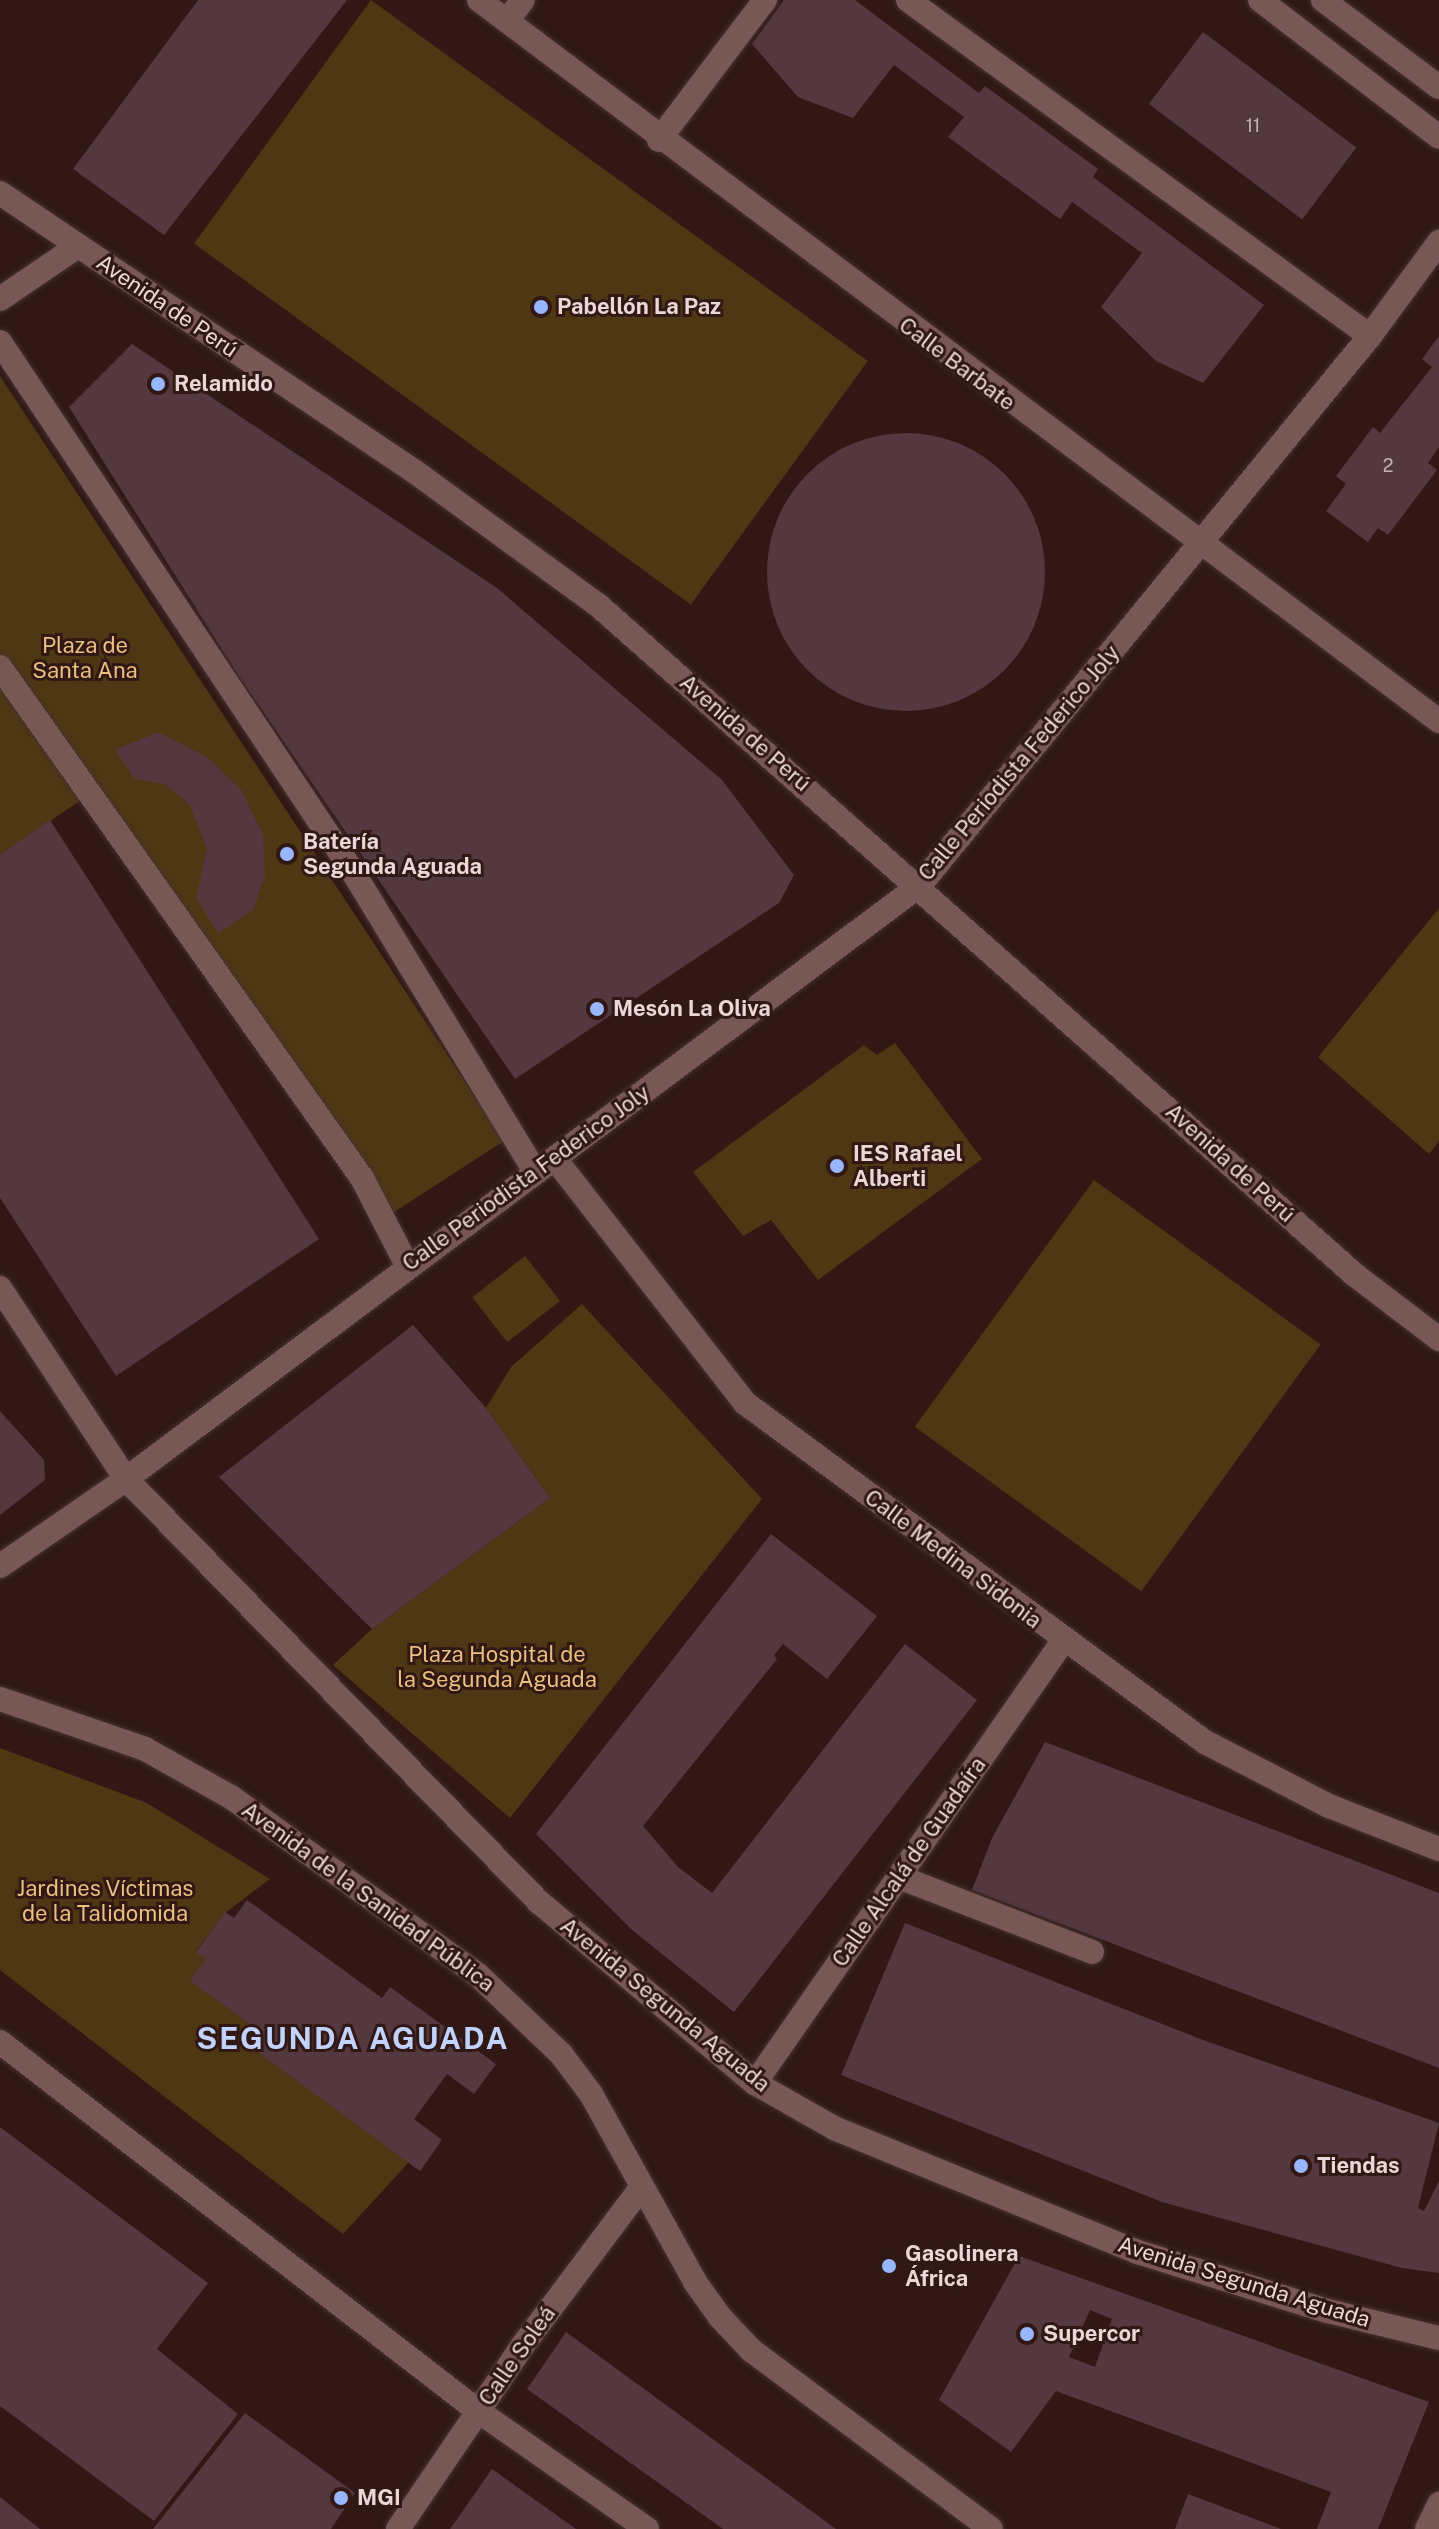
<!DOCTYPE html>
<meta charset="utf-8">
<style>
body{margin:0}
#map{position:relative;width:1439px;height:2529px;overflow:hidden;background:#311815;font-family:"Public Sans",sans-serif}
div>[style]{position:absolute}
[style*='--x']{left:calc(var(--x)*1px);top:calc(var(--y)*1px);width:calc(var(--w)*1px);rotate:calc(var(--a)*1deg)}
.green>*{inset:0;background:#4e3713;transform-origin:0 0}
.building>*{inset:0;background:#54383f;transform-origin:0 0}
.round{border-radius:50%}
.roads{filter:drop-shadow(0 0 2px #463231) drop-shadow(0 0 2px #463231)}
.street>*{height:24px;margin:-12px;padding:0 12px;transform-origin:12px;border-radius:12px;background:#775854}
.secondary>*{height:24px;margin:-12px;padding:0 12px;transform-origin:12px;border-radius:12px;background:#775854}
.dots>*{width:22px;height:22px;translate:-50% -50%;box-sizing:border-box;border:4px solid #311815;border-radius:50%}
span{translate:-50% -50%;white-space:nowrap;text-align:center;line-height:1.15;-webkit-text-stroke:6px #311815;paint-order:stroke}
.number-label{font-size:18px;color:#c5b0b0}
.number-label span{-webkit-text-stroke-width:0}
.street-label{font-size:22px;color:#ebd8d6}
.poi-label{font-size:22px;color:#ebd8d6;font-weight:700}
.left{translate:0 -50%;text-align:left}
.park-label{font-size:22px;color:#ebbf7f}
.district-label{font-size:30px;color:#c1d3fc;font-weight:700;letter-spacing:2px}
</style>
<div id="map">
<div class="green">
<div style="left:371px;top:0;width:614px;height:301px;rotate:36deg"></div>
<div style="clip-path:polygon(0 376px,504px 1141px,380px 1221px,81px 800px,0 855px)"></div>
<div style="clip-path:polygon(1439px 908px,1439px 1141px,1429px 1154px,1318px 1057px)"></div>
<div style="clip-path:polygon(895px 1043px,982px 1159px,818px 1280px,771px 1220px,743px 1236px,693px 1172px,864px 1045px,877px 1055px)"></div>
<div style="left:1094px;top:1180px;width:280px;height:305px;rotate:36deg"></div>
<div style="left:525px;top:1256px;width:57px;height:67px;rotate:52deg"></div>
<div style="clip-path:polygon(582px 1304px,762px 1499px,510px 1818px,333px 1665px,372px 1629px,550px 1498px,486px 1408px,511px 1367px)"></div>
<div style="clip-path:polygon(0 1748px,147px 1803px,270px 1879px,225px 1913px,196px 1951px,206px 1959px,191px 1981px,250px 2024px,241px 2039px,409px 2162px,343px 2234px,0 1970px)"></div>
</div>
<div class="building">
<div style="clip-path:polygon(198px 0,347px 0,164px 235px,73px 169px)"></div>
<div style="clip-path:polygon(784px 0,855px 0,979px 93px,985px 86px,1098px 169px,1093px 177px,1264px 305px,1203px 383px,1156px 361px,1101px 307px,1142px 253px,1072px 202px,1060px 219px,948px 137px,964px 117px,894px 65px,853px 118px,798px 97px,752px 44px)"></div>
<div style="left:1203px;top:32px;width:192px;height:90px;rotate:37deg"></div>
<div style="clip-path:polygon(1439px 336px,1439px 447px,1428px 463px,1437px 470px,1388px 535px,1378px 528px,1368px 542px,1326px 511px,1346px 484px,1336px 476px,1373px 427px,1380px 433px,1432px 367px,1422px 359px)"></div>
<div style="clip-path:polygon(132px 344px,497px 588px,722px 780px,794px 875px,779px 903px,515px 1079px,238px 675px,69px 407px)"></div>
<div class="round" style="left:767px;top:433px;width:278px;height:278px"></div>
<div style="clip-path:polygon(158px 732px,208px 758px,242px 791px,263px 835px,265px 876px,253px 910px,218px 933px,196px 898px,207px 849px,190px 805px,165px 784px,135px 779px,115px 750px)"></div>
<div style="clip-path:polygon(50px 820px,319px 1239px,116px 1376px,0 1198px,0 855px)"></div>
<div style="clip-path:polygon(413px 1325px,486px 1408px,550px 1498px,372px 1629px,219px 1477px)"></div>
<div style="clip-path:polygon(0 1411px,44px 1460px,45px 1480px,0 1515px)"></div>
<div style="clip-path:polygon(771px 1534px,877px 1616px,827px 1679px,783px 1644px,774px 1655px,777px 1659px,643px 1826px,678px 1867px,712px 1893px,905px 1644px,977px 1700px,734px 2012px,631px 1929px,536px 1834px)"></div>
<div style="clip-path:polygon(1045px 1742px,1439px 1893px,1439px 2068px,972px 1890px,992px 1838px)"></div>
<div style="clip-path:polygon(247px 1900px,382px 1998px,390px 1987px,496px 2064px,474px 2094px,447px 2074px,414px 2119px,442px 2140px,420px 2171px,240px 2039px,250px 2024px,190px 1981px,206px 1959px,196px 1952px,225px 1912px,234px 1918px)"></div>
<div style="clip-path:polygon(905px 1923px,1203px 2040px,1439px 2123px,1418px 2208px,1424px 2211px,1439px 2181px,1439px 2273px,1402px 2268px,1162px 2202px,841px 2075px)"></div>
<div style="clip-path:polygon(0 2127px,208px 2283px,157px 2349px,238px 2414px,154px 2521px,0 2406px)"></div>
<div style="clip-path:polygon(evenodd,1019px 2256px,1429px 2402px,1378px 2529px,1317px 2529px,1331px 2492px,1056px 2391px,1011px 2452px,939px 2400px,1019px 2256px,1090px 2310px,1112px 2319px,1095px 2367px,1069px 2357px,1090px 2310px)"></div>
<div style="clip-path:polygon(566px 2332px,836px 2529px,723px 2529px,527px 2389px)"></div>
<div style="clip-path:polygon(245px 2413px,355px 2493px,331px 2529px,153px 2529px)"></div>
<div style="clip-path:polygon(492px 2469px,576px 2529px,450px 2529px)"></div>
<div style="clip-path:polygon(1188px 2494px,1281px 2529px,1175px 2529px)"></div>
<div style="clip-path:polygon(0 2497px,40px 2529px,0 2529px)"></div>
</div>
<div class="roads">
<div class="street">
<div style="--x:479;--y:0;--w:1201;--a:36.91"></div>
<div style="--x:908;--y:0;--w:571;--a:36.03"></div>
<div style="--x:507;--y:21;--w:26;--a:-53"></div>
<div style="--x:659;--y:140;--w:176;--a:-52.9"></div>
<div style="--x:0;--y:193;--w:499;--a:33.9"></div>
<div style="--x:414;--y:471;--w:228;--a:36.1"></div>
<div style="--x:598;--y:605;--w:1011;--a:41.51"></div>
<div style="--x:1355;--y:1275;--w:106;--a:37.3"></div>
<div style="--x:0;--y:299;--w:94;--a:-34.2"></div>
<div style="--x:0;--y:342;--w:637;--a:56.33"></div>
<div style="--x:353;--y:872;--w:350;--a:58.7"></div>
<div style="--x:0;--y:667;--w:626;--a:54.69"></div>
<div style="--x:362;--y:1178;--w:98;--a:62.7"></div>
<div style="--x:556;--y:1160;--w:308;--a:52.1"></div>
<div style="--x:745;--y:1403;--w:571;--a:36.39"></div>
<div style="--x:1205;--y:1742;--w:140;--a:27.3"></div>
<div style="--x:1329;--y:1806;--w:118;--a:21.4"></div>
<div style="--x:899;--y:1877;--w:207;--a:21.2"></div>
<div style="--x:0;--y:2042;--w:604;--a:37.67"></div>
<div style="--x:478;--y:2411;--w:206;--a:34.9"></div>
<div style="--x:755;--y:2083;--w:539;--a:-55.13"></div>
<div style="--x:398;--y:2529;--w:222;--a:-55.8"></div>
<div style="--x:523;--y:2345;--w:196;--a:-53.1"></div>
</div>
<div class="secondary">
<div style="--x:1260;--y:0;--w:225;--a:37.4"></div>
<div style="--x:1323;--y:0;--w:145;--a:36.9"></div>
<div style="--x:0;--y:1288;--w:229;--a:56.6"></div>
<div style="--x:126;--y:1479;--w:591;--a:45.69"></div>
<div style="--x:539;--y:1902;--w:282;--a:40"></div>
<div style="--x:755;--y:2083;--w:93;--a:29.6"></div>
<div style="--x:836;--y:2129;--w:326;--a:22.2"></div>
<div style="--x:1138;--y:2252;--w:199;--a:17.3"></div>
<div style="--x:1328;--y:2311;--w:114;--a:13.7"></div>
<div style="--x:0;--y:1566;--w:153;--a:-34.6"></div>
<div style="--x:126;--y:1479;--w:992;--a:-36.8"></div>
<div style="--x:920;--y:885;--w:710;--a:-50.66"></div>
<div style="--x:1370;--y:336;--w:117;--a:-53.7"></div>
<div style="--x:0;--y:1699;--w:153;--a:19"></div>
<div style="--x:145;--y:1749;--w:98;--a:29.2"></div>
<div style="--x:231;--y:1797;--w:304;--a:35.8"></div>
<div style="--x:478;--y:1975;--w:115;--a:43.6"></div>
<div style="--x:561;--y:2054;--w:50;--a:53.1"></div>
<div style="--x:591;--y:2094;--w:215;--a:61"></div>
<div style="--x:695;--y:2282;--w:43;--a:54.5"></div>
<div style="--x:720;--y:2317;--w:45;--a:46.8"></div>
<div style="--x:751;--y:2350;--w:299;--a:36.7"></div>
<div style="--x:1427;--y:2529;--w:28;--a:-64"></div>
</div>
</div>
<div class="dots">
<div style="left:541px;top:307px;background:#97b6fd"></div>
<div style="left:158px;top:384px;background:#97b6fd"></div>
<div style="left:287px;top:854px;background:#97b6fd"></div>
<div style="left:597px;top:1009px;background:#97b6fd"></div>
<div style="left:837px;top:1166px;background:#97b6fd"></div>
<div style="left:1301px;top:2166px;background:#97b6fd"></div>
<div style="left:889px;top:2266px;background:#97b6fd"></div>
<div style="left:1027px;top:2334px;background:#97b6fd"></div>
<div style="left:341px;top:2498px;background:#97b6fd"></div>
</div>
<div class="number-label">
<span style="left:1253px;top:126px">11</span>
<span style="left:1388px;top:466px">2</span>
</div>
<div class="street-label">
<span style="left:167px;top:306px;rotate:34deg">Avenida de Perú</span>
<span style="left:957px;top:364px;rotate:37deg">Calle Barbate</span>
<span style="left:745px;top:733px;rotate:41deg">Avenida de Perú</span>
<span style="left:1019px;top:763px;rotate:-50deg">Calle Periodista Federico Joly</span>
<span style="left:1230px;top:1163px;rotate:42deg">Avenida de Perú</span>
<span style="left:526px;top:1178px;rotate:-36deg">Calle Periodista Federico Joly</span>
<span style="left:953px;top:1559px;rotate:37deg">Calle Medina Sidonia</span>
<span style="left:909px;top:1862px;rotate:-55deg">Calle Alcalá de Guadaíra</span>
<span style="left:368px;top:1897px;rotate:36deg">Avenida de la Sanidad Pública</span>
<span style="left:665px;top:2005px;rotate:39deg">Avenida Segunda Aguada</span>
<span style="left:1244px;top:2282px;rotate:17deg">Avenida Segunda Aguada</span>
<span style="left:517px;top:2356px;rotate:-55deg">Calle Soleá</span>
</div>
<div class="poi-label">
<span class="left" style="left:557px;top:307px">Pabellón La Paz</span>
<span class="left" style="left:174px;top:384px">Relamido</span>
<span class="left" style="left:303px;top:854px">Batería<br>Segunda Aguada</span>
<span class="left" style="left:613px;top:1009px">Mesón La Oliva</span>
<span class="left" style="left:853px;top:1166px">IES Rafael<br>Alberti</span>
<span class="left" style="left:1317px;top:2166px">Tiendas</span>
<span class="left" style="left:905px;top:2266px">Gasolinera<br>África</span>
<span class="left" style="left:1043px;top:2334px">Supercor</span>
<span class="left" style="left:357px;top:2498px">MGI</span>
</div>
<div class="park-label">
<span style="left:85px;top:658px">Plaza de<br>Santa Ana</span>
<span style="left:497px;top:1667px">Plaza Hospital de<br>la Segunda Aguada</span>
<span style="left:105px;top:1901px">Jardines Víctimas<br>de la Talidomida</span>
</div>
<div class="district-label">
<span style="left:353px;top:2038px">SEGUNDA AGUADA</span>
</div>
</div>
